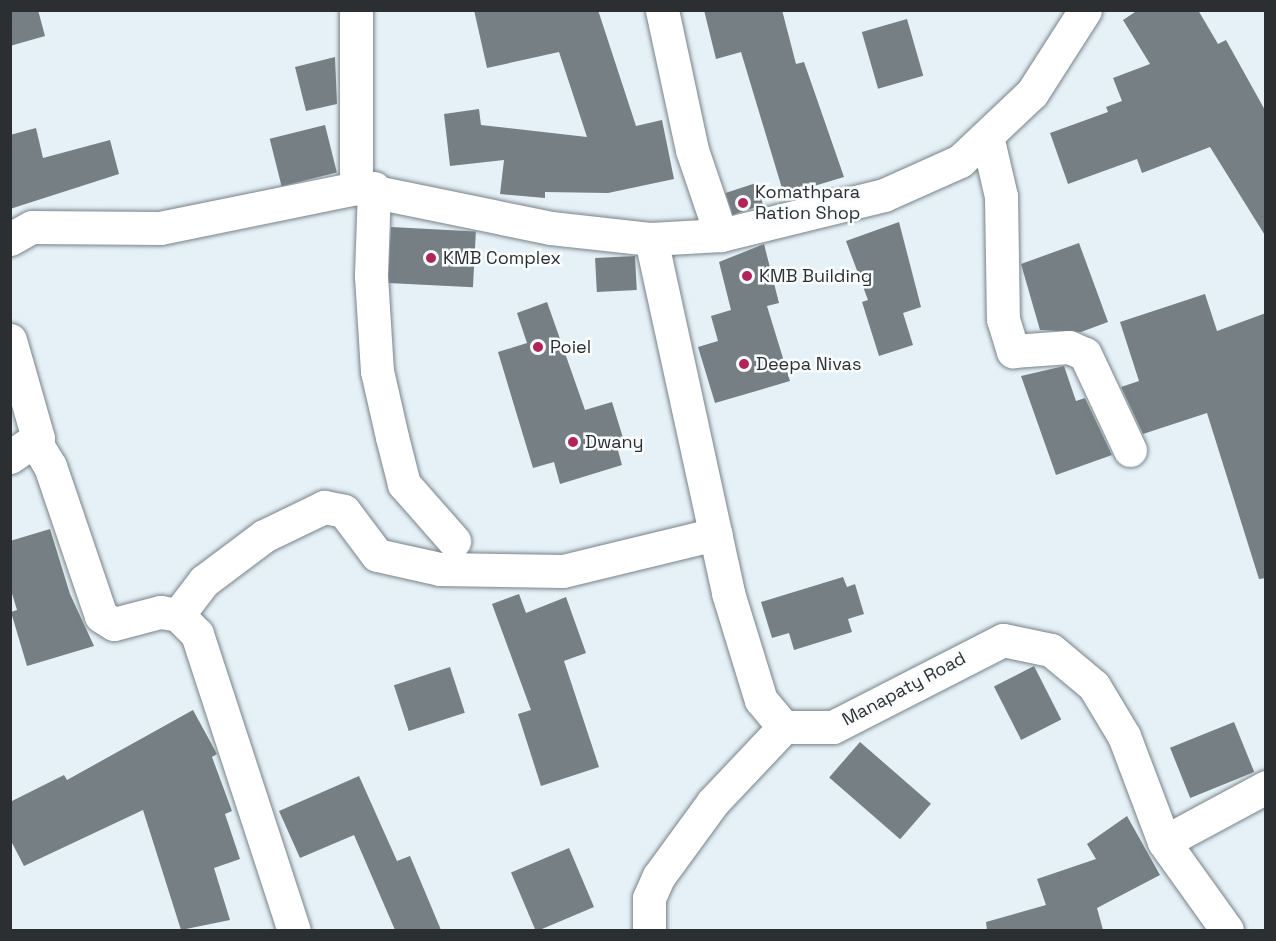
<!DOCTYPE html>
<style>
body{margin:0}
#map{position:relative;width:1276px;height:941px;overflow:hidden;background:#e5f1f7;font-family:"Space Grotesk",sans-serif}
div>[style]{position:absolute}
[style*='--x']{left:calc(var(--x)*1px);top:calc(var(--y)*1px);width:calc(var(--w)*1px);rotate:calc(var(--a)*1deg)}
.building>*{inset:0;background:#757f84;transform-origin:0 0}
.roads{filter:drop-shadow(0 0 2px #798388) drop-shadow(0 0 2px #798388)}
.minor>*{height:33px;margin:-16.5px;padding:0 16.5px;transform-origin:16.5px;border-radius:16.5px;background:#fff}
.dots>*{width:16px;height:16px;translate:-50% -50%;box-sizing:border-box;border:3px solid #fafdfe;border-radius:50%}
span{translate:-50% -50%;white-space:nowrap;text-align:center;line-height:1.15;-webkit-text-stroke:5px #fafdfe;paint-order:stroke}
.poi-label{font-size:18px;color:#2b2f31}
.left{translate:0 -50%;text-align:left}
.street-label{font-size:18px;color:#2b2f31}
.frame{position:absolute;inset:0;border:12px solid #2b2f31;pointer-events:none}
</style>
<div id="map">
<div class="building">
<div style="clip-path:polygon(10px 10px,38px 10px,45px 36px,10px 46px)"></div>
<div style="clip-path:polygon(474px 10px,598px 10px,636px 126px,662px 120px,674px 179px,608px 193px,545px 192px,545px 198px,500px 194px,504px 160px,450px 166px,444px 114px,479px 109px,481px 125px,587px 137px,559px 52px,487px 68px)"></div>
<div style="clip-path:polygon(704px 10px,782px 10px,796px 64px,804px 62px,844px 177px,784px 195px,741px 52px,716px 59px)"></div>
<div style="clip-path:polygon(1138px 10px,1198px 10px,1218px 44px,1226px 40px,1266px 112px,1266px 237px,1210px 147px,1142px 173px,1137px 159px,1068px 184px,1050px 133px,1108px 112px,1106px 107px,1122px 101px,1113px 78px,1150px 64px,1123px 20px)"></div>
<div style="left:907px;top:19px;width:59px;height:47px;rotate:74deg"></div>
<div style="clip-path:polygon(335px 57px,337px 104px,306px 111px,295px 67px)"></div>
<div style="left:325px;top:125px;width:49px;height:57px;rotate:76deg"></div>
<div style="clip-path:polygon(36px 128px,43px 158px,110px 140px,119px 174px,10px 209px,10px 135px)"></div>
<div style="left:756px;top:183px;width:23px;height:32px;rotate:72deg"></div>
<div style="clip-path:polygon(899px 222px,921px 307px,903px 313px,913px 345px,879px 356px,862px 302px,868px 300px,846px 241px)"></div>
<div style="left:391px;top:227px;width:85px;height:56px;rotate:3deg"></div>
<div style="clip-path:polygon(1079px 243px,1108px 322px,1081px 332px,1040px 330px,1021px 264px)"></div>
<div style="clip-path:polygon(764px 244px,779px 303px,767px 306px,790px 381px,715px 403px,698px 347px,718px 341px,711px 316px,731px 310px,719px 262px)"></div>
<div style="left:635px;top:256px;width:34px;height:40px;rotate:87deg"></div>
<div style="clip-path:polygon(1205px 294px,1217px 331px,1266px 313px,1266px 578px,1259px 579px,1207px 413px,1143px 434px,1121px 387px,1139px 381px,1120px 322px)"></div>
<div style="clip-path:polygon(547px 302px,585px 410px,612px 402px,624px 441px,616px 443px,622px 465px,560px 484px,554px 462px,533px 468px,498px 352px,527px 343px,517px 313px)"></div>
<div style="clip-path:polygon(1064px 366px,1076px 401px,1085px 398px,1112px 455px,1056px 475px,1021px 376px)"></div>
<div style="clip-path:polygon(50px 529px,70px 594px,94px 646px,27px 666px,11px 612px,17px 610px,10px 587px,10px 541px)"></div>
<div style="clip-path:polygon(843px 577px,847px 587px,855px 584px,864px 614px,848px 619px,852px 632px,794px 650px,789px 633px,772px 638px,761px 602px)"></div>
<div style="clip-path:polygon(519px 594px,526px 613px,566px 597px,586px 653px,564px 661px,599px 767px,541px 786px,518px 714px,531px 710px,492px 604px)"></div>
<div style="left:1034px;top:666px;width:60px;height:45px;rotate:63deg"></div>
<div style="left:450px;top:667px;width:48px;height:59px;rotate:72deg"></div>
<div style="clip-path:polygon(193px 710px,217px 754px,212px 757px,232px 811px,225px 814px,240px 859px,214px 868px,230px 920px,181px 930px,143px 810px,24px 866px,10px 839px,10px 802px,64px 775px,67px 780px)"></div>
<div style="left:1234px;top:722px;width:54px;height:69px;rotate:68deg"></div>
<div style="left:860px;top:742px;width:94px;height:47px;rotate:41deg"></div>
<div style="clip-path:polygon(359px 776px,397px 861px,410px 856px,441px 930px,395px 930px,354px 835px,300px 858px,279px 811px)"></div>
<div style="clip-path:polygon(1127px 816px,1160px 875px,1097px 908px,1103px 930px,987px 930px,986px 922px,1046px 905px,1037px 879px,1096px 859px,1087px 844px)"></div>
<div style="left:569px;top:848px;width:64px;height:63px;rotate:67deg"></div>
</div>
<div class="roads">
<div class="minor">
<div style="--x:662;--y:10;--w:143;--a:77.9"></div>
<div style="--x:692;--y:150;--w:90;--a:71.2"></div>
<div style="--x:987;--y:136;--w:62;--a:76.9"></div>
<div style="--x:1001;--y:196;--w:123;--a:89.1"></div>
<div style="--x:1003;--y:319;--w:34;--a:73"></div>
<div style="--x:1013;--y:351;--w:56;--a:-4.1"></div>
<div style="--x:1069;--y:347;--w:17;--a:24"></div>
<div style="--x:1085;--y:354;--w:106;--a:64.9"></div>
<div style="--x:356;--y:188;--w:178;--a:-90"></div>
<div style="--x:374;--y:188;--w:88;--a:92"></div>
<div style="--x:371;--y:276;--w:95;--a:86.4"></div>
<div style="--x:377;--y:371;--w:68;--a:77.2"></div>
<div style="--x:392;--y:437;--w:49;--a:75.7"></div>
<div style="--x:404;--y:484;--w:76;--a:48.7"></div>
<div style="--x:10;--y:239;--w:25;--a:-29"></div>
<div style="--x:32;--y:227;--w:128;--a:0.4"></div>
<div style="--x:160;--y:228;--w:200;--a:-11.5"></div>
<div style="--x:356;--y:188;--w:199;--a:11.6"></div>
<div style="--x:551;--y:228;--w:101;--a:6.3"></div>
<div style="--x:651;--y:239;--w:70;--a:-3.3"></div>
<div style="--x:721;--y:235;--w:168;--a:-13.8"></div>
<div style="--x:884;--y:195;--w:83;--a:-24.1"></div>
<div style="--x:960;--y:161;--w:99;--a:-43.4"></div>
<div style="--x:1032;--y:93;--w:98;--a:-57.4"></div>
<div style="--x:651;--y:239;--w:362;--a:77.7"></div>
<div style="--x:728;--y:593;--w:112;--a:72.9"></div>
<div style="--x:761;--y:700;--w:35;--a:50"></div>
<div style="--x:784;--y:727;--w:49;--a:0"></div>
<div style="--x:833;--y:727;--w:191;--a:-27.1"></div>
<div style="--x:1003;--y:640;--w:49;--a:11.8"></div>
<div style="--x:1051;--y:650;--w:56;--a:39.9"></div>
<div style="--x:1094;--y:686;--w:58;--a:59"></div>
<div style="--x:1124;--y:736;--w:113;--a:69.3"></div>
<div style="--x:1164;--y:842;--w:108;--a:54.4"></div>
<div style="--x:10;--y:340;--w:102;--a:74.1"></div>
<div style="--x:38;--y:438;--w:34;--a:146"></div>
<div style="--x:36;--y:443;--w:27;--a:59"></div>
<div style="--x:50;--y:466;--w:158;--a:71.2"></div>
<div style="--x:101;--y:616;--w:15;--a:32"></div>
<div style="--x:114;--y:624;--w:48;--a:-14.6"></div>
<div style="--x:160;--y:612;--w:18;--a:9"></div>
<div style="--x:178;--y:615;--w:27;--a:45"></div>
<div style="--x:197;--y:634;--w:311;--a:71.9"></div>
<div style="--x:178;--y:615;--w:43;--a:-52.6"></div>
<div style="--x:204;--y:581;--w:75;--a:-36.9"></div>
<div style="--x:264;--y:536;--w:67;--a:-25.8"></div>
<div style="--x:324;--y:507;--w:20;--a:11"></div>
<div style="--x:344;--y:511;--w:55;--a:53.1"></div>
<div style="--x:377;--y:555;--w:65;--a:12.5"></div>
<div style="--x:440;--y:569;--w:123;--a:0.9"></div>
<div style="--x:563;--y:571;--w:157;--a:-13.6"></div>
<div style="--x:1164;--y:842;--w:116;--a:-28.3"></div>
<div style="--x:649;--y:930;--w:32;--a:-90"></div>
<div style="--x:649;--y:898;--w:24;--a:-66"></div>
<div style="--x:659;--y:876;--w:92;--a:-53.9"></div>
<div style="--x:713;--y:802;--w:103;--a:-46.6"></div>
</div>
</div>
<div class="dots">
<div style="left:743px;top:203px;background:#b22459"></div>
<div style="left:431px;top:258px;background:#b22459"></div>
<div style="left:747px;top:276px;background:#b22459"></div>
<div style="left:538px;top:347px;background:#b22459"></div>
<div style="left:744px;top:364px;background:#b22459"></div>
<div style="left:573px;top:442px;background:#b22459"></div>
</div>
<div class="poi-label">
<span class="left" style="left:755px;top:203px">Komathpara<br>Ration Shop</span>
<span class="left" style="left:443px;top:258px">KMB Complex</span>
<span class="left" style="left:759px;top:276px">KMB Building</span>
<span class="left" style="left:550px;top:347px">Poiel</span>
<span class="left" style="left:756px;top:364px">Deepa Nivas</span>
<span class="left" style="left:585px;top:442px">Dwany</span>
</div>
<div class="street-label">
<span style="left:904px;top:689px;rotate:-28deg">Manapaty Road</span>
</div>
<div class="frame"></div>
</div>
